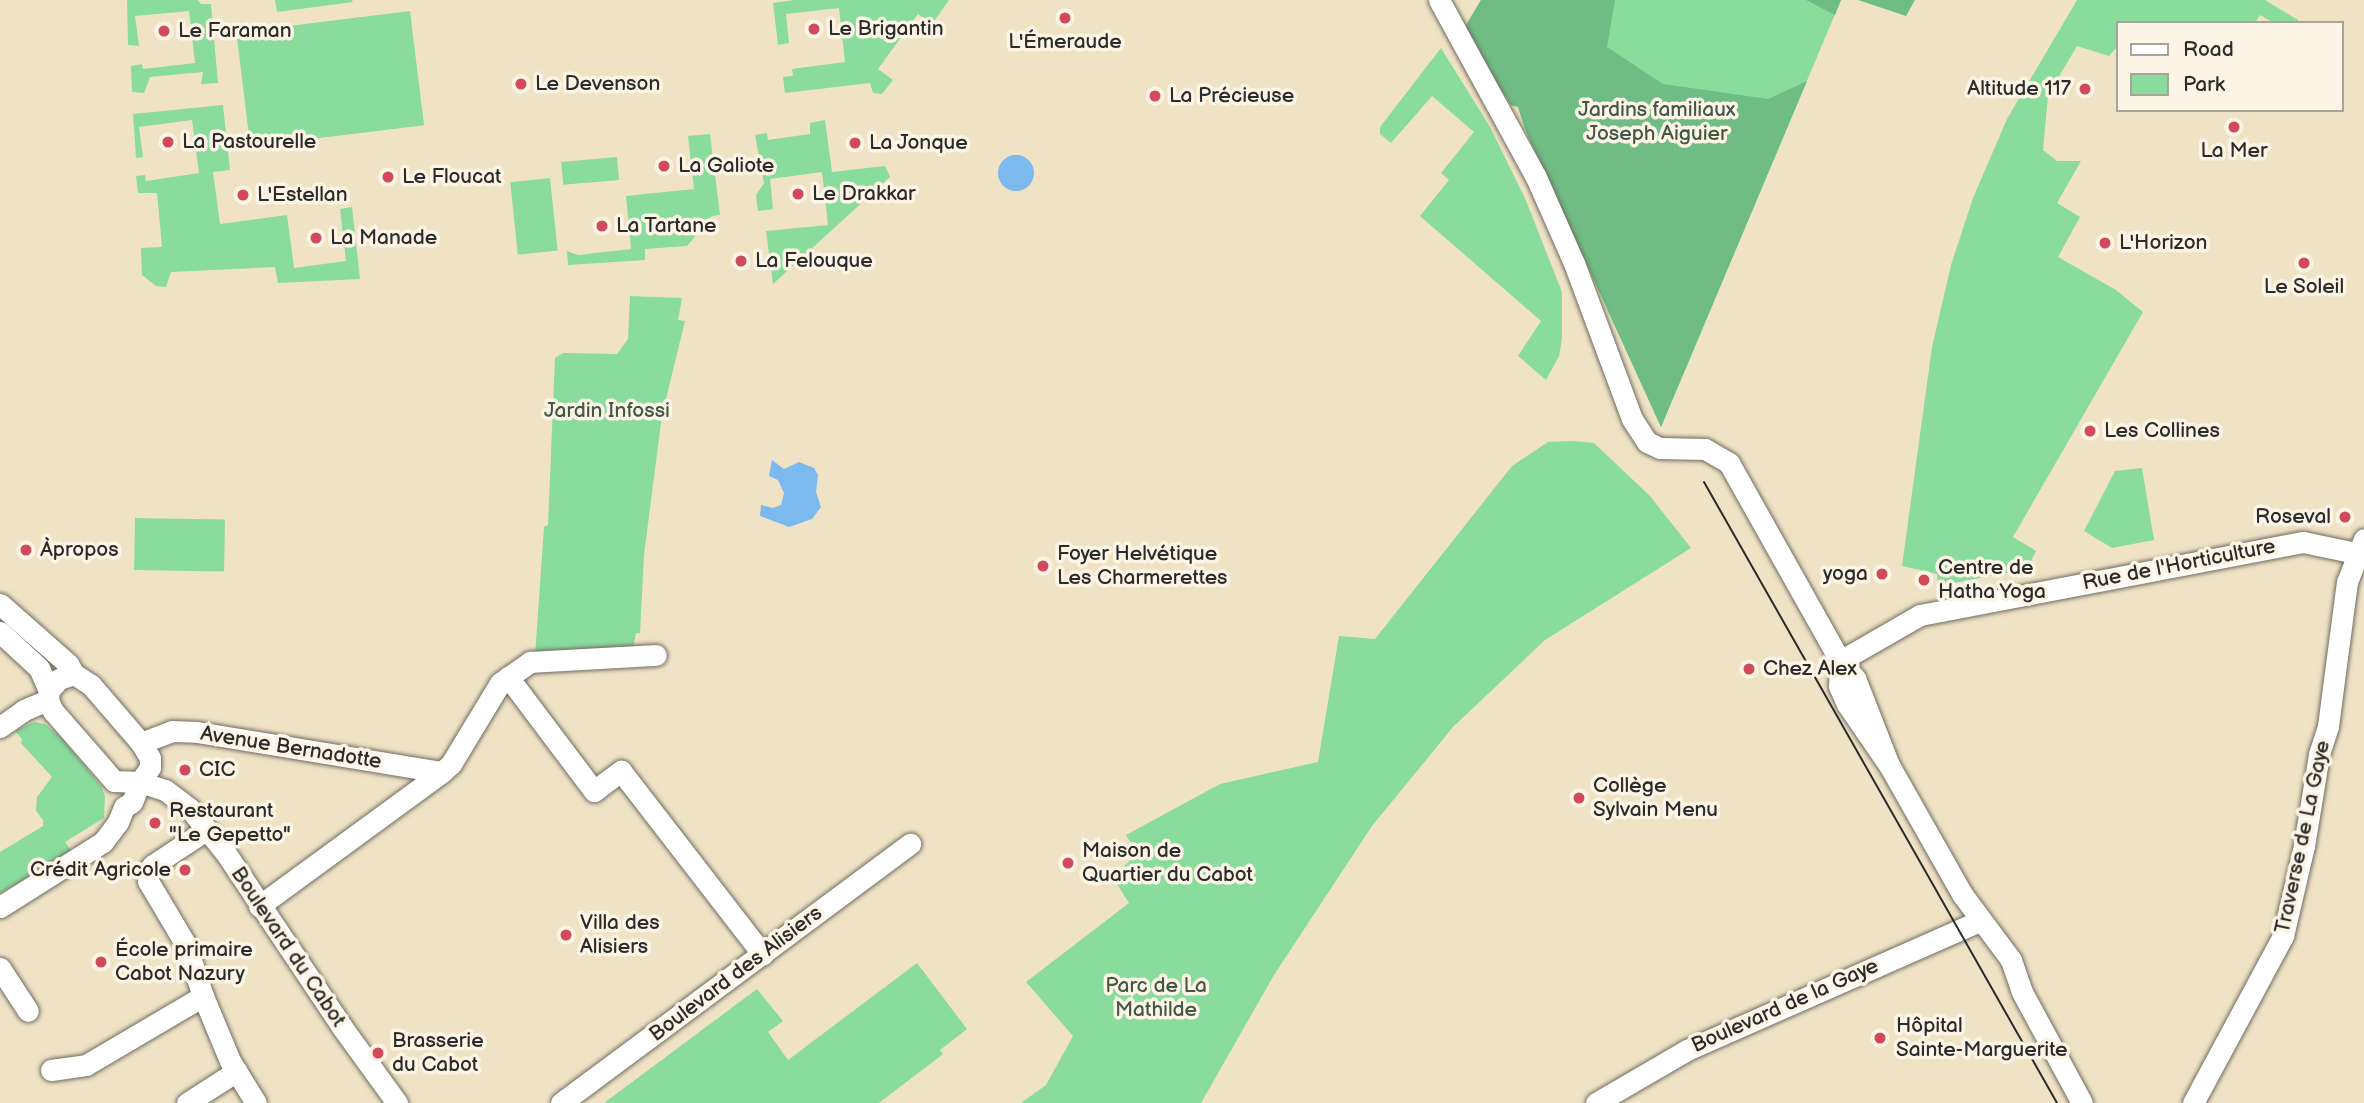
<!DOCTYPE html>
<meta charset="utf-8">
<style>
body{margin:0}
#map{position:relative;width:2364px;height:1103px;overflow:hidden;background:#f0e3c5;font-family:"Balsamiq Sans",sans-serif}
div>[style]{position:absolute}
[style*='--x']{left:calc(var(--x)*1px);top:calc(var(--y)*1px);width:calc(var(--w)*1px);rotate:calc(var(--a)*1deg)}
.green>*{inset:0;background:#8adc9c;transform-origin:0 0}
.forest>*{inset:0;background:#6fbc84}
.water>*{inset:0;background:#7cb9ef}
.round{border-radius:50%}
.roads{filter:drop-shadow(0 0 2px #706b61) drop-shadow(0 0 2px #706b61)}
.minor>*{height:21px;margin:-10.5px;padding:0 10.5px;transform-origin:10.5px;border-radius:10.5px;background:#fff}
.tram>*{height:2px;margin:-1px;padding:0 1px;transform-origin:1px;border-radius:1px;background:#2b2b2b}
.dots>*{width:19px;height:19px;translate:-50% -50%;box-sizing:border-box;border:4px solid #fcf5e5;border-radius:50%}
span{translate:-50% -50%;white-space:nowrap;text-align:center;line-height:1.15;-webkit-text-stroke:7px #fcf5e5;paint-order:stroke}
.poi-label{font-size:21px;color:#2b2b2b}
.left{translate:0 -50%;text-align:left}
.right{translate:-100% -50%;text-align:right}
.park-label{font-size:21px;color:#435747}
.street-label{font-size:21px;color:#2b2b2b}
.legend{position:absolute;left:2116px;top:21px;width:228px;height:91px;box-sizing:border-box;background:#fcf5e5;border:2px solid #a8a49b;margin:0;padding:9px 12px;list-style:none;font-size:21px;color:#2b2b2b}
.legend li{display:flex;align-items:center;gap:14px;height:35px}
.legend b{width:35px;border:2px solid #a8a49b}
</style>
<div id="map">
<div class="green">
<div style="clip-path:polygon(127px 0,198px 0,201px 4px,211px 4px,218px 83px,201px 84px,203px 72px,150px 77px,144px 93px,132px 92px,131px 66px,142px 64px,143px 69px,195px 63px,189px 11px,135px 16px,139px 46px,128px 45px)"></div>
<div style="clip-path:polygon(275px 0,352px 0,353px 2px,277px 12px)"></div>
<div style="clip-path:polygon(794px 0,949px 0,932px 24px,918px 14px,878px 69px,893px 80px,882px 94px,873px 93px,870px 83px,785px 93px,783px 77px,793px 76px,792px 69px,845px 62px,839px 8px,786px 14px,789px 43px,778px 45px,773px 3px)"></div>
<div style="clip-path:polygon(1481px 0,1841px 0,1661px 427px,1525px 129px,1518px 107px,1511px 105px,1463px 30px)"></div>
<div style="clip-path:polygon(2077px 0,2265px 0,2298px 20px,2297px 23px,2274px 23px,2260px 15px,2255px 23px,2117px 23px,2117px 47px,2109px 56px,2077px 46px,2048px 95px,2043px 150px,2057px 161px,2081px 161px,2057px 203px,2080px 217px,2058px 257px,2116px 290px,2143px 312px,2013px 537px,2036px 551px,2027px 569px,1938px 586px,1937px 574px,1902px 566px,1932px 347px,1951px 265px,1973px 198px,2007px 119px)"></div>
<div style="left:410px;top:11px;width:115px;height:175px;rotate:83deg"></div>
<div style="clip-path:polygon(1441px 48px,1490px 127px,1525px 198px,1562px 292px,1562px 339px,1559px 356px,1546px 380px,1518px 356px,1541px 321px,1420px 216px,1449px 180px,1441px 173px,1474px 132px,1432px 96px,1391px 143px,1380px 134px,1380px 127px)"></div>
<div style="clip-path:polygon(223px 105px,230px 170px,213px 172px,220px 224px,287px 215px,294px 268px,346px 261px,340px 209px,352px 207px,360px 279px,278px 283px,275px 267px,171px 272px,166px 287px,156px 286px,142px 275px,141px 248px,162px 247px,157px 193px,138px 193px,136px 176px,145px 175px,146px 181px,199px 173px,192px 120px,139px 127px,143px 157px,136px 158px,133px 114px)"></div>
<div style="clip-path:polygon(825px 120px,832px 172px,885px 166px,890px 177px,773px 284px,766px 231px,828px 225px,822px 172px,770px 179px,773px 209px,758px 211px,756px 195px,764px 183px,755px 135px,767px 133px,768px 140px,810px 134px,810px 123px)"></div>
<div style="clip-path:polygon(710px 134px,720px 215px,712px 216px,687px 246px,645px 249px,645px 260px,568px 265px,567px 251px,578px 255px,631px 249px,626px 196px,694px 189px,688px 136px)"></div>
<div style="left:617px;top:157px;width:23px;height:56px;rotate:85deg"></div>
<div style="left:550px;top:178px;width:73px;height:40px;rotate:84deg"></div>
<div style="clip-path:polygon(630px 296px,682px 298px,678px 320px,685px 321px,662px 415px,644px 555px,640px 633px,636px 633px,633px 648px,535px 656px,544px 527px,548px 525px,555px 358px,563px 353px,617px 354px,628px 339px)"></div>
<div style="clip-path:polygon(1572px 441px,1594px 443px,1650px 496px,1691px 548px,1545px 640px,1453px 727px,1372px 826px,1274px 975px,1201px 1103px,1021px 1103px,1046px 1085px,1073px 1036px,1026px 982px,1129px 903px,1112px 876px,1138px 854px,1126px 835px,1220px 784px,1318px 762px,1339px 636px,1375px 639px,1512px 466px,1548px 442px)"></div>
<div style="clip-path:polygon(2142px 468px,2154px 540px,2112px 548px,2084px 531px,2115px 471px)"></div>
<div style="left:135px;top:518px;width:90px;height:52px;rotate:1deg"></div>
<div style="clip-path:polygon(34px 722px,45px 724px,62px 738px,101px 786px,105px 796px,104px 818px,65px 842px,72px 852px,0 893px,0 852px,43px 826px,43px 820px,36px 811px,37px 797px,52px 777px,21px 743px,22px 739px,15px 731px)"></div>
<div style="clip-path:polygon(917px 963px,967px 1029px,940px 1050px,943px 1054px,879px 1103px,604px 1103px,757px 989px,783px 1021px,768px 1032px,788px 1060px)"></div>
</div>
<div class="forest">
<div style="clip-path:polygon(1481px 0,1615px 0,1607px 47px,1663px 84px,1768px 99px,1807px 81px,1661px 427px,1525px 129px,1518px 107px,1511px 105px,1463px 30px)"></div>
<div style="clip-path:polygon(1806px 0,1841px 0,1835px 15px)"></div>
<div style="clip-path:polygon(1858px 0,1915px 0,1906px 16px)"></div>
</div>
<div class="water">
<div class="round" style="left:998px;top:155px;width:36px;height:36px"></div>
<div style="clip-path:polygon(772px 460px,784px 469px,799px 462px,814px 468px,818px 475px,816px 492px,821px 507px,812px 519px,789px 527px,760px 516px,761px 505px,773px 508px,781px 505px,784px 493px,778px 480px,769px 476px)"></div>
</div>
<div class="roads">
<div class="minor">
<div style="--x:1439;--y:0;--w:202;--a:61.3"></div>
<div style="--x:1536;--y:177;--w:94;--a:66.2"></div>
<div style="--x:1574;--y:263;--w:166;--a:69.6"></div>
<div style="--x:1632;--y:419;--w:27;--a:57"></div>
<div style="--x:1647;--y:442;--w:14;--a:25"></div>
<div style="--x:1660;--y:448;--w:45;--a:1.3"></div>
<div style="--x:1705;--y:449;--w:28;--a:30"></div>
<div style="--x:1729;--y:463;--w:227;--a:60.7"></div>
<div style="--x:1840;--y:661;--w:23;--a:49"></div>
<div style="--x:1855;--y:678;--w:93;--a:68.7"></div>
<div style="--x:0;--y:604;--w:91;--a:41.4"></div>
<div style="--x:68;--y:664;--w:12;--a:59"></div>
<div style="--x:0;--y:632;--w:53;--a:42.7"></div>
<div style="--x:39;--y:668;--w:24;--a:66"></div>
<div style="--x:1840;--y:661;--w:92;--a:-29.9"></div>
<div style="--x:1920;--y:615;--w:390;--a:-10.8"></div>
<div style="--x:2303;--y:542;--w:54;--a:11.7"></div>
<div style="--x:1840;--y:661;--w:25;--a:92"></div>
<div style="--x:1839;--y:686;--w:20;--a:66"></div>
<div style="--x:1847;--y:704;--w:74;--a:55.5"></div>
<div style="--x:1889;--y:765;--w:148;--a:60.5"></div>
<div style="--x:1962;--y:894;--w:82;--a:53.4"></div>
<div style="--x:2011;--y:960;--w:34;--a:71"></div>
<div style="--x:2022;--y:992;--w:126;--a:61.6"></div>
<div style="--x:508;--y:677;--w:143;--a:53"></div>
<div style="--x:594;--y:791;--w:34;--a:-37"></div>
<div style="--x:621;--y:771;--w:232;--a:52.3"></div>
<div style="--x:0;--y:727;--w:29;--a:-35"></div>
<div style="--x:24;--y:710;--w:26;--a:-23"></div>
<div style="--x:141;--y:743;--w:33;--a:-21"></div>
<div style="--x:172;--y:731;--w:25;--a:2"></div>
<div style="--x:197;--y:732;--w:248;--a:9.3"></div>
<div style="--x:206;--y:830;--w:64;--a:146.6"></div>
<div style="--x:153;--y:865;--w:8;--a:130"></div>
<div style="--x:148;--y:871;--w:10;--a:90"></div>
<div style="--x:148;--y:881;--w:74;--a:59.3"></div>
<div style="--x:186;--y:945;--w:54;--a:71.6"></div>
<div style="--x:203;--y:996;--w:70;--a:67.4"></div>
<div style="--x:230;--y:1061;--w:49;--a:58.2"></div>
<div style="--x:259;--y:906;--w:227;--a:-36.2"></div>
<div style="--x:442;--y:772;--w:12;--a:-42"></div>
<div style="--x:451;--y:764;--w:95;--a:-58.8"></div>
<div style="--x:500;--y:683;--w:37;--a:-35"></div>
<div style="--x:530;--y:662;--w:126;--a:-3.2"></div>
<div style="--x:0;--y:907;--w:122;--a:-32.3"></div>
<div style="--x:103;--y:842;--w:25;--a:-53"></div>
<div style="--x:118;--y:822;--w:16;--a:-68"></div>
<div style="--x:124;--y:807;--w:9;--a:-32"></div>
<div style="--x:132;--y:802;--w:22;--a:-68"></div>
<div style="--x:140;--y:782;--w:18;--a:-56"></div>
<div style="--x:150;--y:767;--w:9;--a:-90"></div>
<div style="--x:150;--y:758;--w:17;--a:-121"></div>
<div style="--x:141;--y:743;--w:77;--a:-130.8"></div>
<div style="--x:91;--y:685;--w:20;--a:-147"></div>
<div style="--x:74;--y:674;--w:16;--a:162"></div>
<div style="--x:59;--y:679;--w:15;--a:132"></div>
<div style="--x:49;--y:690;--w:10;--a:96"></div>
<div style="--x:48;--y:700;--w:12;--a:66"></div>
<div style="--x:53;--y:711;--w:93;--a:48.9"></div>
<div style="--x:114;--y:781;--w:26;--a:2"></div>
<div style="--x:140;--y:782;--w:26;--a:18"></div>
<div style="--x:165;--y:790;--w:31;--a:37"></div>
<div style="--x:190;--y:809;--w:55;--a:50.9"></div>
<div style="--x:225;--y:852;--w:211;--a:56.2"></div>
<div style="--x:342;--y:1027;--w:94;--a:54.1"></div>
<div style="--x:0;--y:968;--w:51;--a:56.9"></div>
<div style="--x:51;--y:1070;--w:35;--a:-8"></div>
<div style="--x:86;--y:1065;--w:136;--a:-30.5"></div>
<div style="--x:187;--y:1103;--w:59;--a:-32.6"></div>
<div style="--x:561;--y:1103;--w:435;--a:-36.6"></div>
<div style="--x:1596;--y:1103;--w:105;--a:-30.2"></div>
<div style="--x:1687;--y:1050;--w:320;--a:-23.8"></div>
<div style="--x:2193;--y:1103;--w:190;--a:-61.7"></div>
<div style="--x:2283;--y:936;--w:92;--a:-76.9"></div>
<div style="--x:2304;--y:846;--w:93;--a:-80.7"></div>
<div style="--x:2319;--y:754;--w:29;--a:-72"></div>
<div style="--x:2328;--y:726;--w:145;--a:-82.5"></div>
<div style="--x:2347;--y:582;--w:46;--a:-68.4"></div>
</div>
</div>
<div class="tram">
<div style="--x:1704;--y:482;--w:714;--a:60.38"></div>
</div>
<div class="dots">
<div style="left:1065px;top:18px;background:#d1495b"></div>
<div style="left:814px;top:29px;background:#d1495b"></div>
<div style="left:164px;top:31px;background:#d1495b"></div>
<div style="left:521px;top:84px;background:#d1495b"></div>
<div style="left:2085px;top:89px;background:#d1495b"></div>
<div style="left:1155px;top:96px;background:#d1495b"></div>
<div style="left:2234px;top:127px;background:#d1495b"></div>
<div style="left:168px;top:142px;background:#d1495b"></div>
<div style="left:855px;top:143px;background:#d1495b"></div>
<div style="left:664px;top:166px;background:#d1495b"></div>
<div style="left:388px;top:177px;background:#d1495b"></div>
<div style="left:798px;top:194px;background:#d1495b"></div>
<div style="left:243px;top:195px;background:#d1495b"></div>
<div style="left:602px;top:226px;background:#d1495b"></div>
<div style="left:316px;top:238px;background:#d1495b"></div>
<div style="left:2105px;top:243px;background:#d1495b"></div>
<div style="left:741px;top:261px;background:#d1495b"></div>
<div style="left:2304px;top:263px;background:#d1495b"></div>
<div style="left:2090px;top:431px;background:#d1495b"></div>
<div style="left:2345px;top:517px;background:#d1495b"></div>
<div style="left:26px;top:550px;background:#d1495b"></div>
<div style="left:1043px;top:566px;background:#d1495b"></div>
<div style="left:1882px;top:574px;background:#d1495b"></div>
<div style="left:1924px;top:580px;background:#d1495b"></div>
<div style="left:1749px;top:669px;background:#d1495b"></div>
<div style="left:185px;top:770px;background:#d1495b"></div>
<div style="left:1579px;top:798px;background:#d1495b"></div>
<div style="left:155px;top:823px;background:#d1495b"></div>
<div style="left:1068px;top:863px;background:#d1495b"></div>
<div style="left:185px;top:870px;background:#d1495b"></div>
<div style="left:566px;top:935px;background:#d1495b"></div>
<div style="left:101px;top:962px;background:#d1495b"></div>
<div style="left:1880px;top:1038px;background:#d1495b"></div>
<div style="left:378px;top:1053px;background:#d1495b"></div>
</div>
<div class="poi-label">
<span class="left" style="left:828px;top:29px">Le Brigantin</span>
<span class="left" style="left:178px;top:31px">Le Faraman</span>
<span style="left:1065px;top:42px">L'Émeraude</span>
<span class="left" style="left:535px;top:84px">Le Devenson</span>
<span class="right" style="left:2071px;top:89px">Altitude 117</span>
<span class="left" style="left:1169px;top:96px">La Précieuse</span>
<span class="left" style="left:182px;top:142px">La Pastourelle</span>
<span class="left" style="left:869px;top:143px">La Jonque</span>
<span style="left:2234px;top:151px">La Mer</span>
<span class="left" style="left:678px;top:166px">La Galiote</span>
<span class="left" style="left:402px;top:177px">Le Floucat</span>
<span class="left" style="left:812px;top:194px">Le Drakkar</span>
<span class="left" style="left:257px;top:195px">L'Estellan</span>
<span class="left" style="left:616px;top:226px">La Tartane</span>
<span class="left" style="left:330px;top:238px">La Manade</span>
<span class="left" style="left:2119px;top:243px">L'Horizon</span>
<span class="left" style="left:755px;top:261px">La Felouque</span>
<span style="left:2304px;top:287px">Le Soleil</span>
<span class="left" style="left:2104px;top:431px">Les Collines</span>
<span class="right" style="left:2331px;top:517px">Roseval</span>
<span class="left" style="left:40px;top:550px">Àpropos</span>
<span class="left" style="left:1057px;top:566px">Foyer Helvétique<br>Les Charmerettes</span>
<span class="left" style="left:1938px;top:580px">Centre de<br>Hatha Yoga</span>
<span class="right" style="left:1868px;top:574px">yoga</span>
<span class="left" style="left:1763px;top:669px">Chez Alex</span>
<span class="left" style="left:199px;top:770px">CIC</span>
<span class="left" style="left:1593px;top:798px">Collège<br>Sylvain Menu</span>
<span class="left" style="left:169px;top:823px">Restaurant<br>"Le Gepetto"</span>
<span class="left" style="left:1082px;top:863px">Maison de<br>Quartier du Cabot</span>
<span class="right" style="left:171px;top:870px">Crédit Agricole</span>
<span class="left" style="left:580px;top:935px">Villa des<br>Alisiers</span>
<span class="left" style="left:115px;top:962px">École primaire<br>Cabot Nazury</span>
<span class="left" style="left:1896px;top:1038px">Hôpital<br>Sainte-Marguerite</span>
<span class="left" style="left:392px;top:1053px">Brasserie<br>du Cabot</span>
</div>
<div class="park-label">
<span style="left:1657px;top:122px">Jardins familiaux<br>Joseph Aiguier</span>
<span style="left:607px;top:411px">Jardin Infossi</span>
<span style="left:1156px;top:998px">Parc de La<br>Mathilde</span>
</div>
<div class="street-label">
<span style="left:2179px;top:565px;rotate:-11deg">Rue de l'Horticulture</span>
<span style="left:291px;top:748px;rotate:9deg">Avenue Bernadotte</span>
<span style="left:2303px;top:837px;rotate:-78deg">Traverse de La Gaye</span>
<span style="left:288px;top:947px;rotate:56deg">Boulevard du Cabot</span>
<span style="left:736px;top:974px;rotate:-37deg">Boulevard des Alisiers</span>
<span style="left:1785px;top:1006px;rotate:-24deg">Boulevard de la Gaye</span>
</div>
<ul class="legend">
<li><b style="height:9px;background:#fff"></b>Road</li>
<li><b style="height:19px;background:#8adc9c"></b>Park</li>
</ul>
</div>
